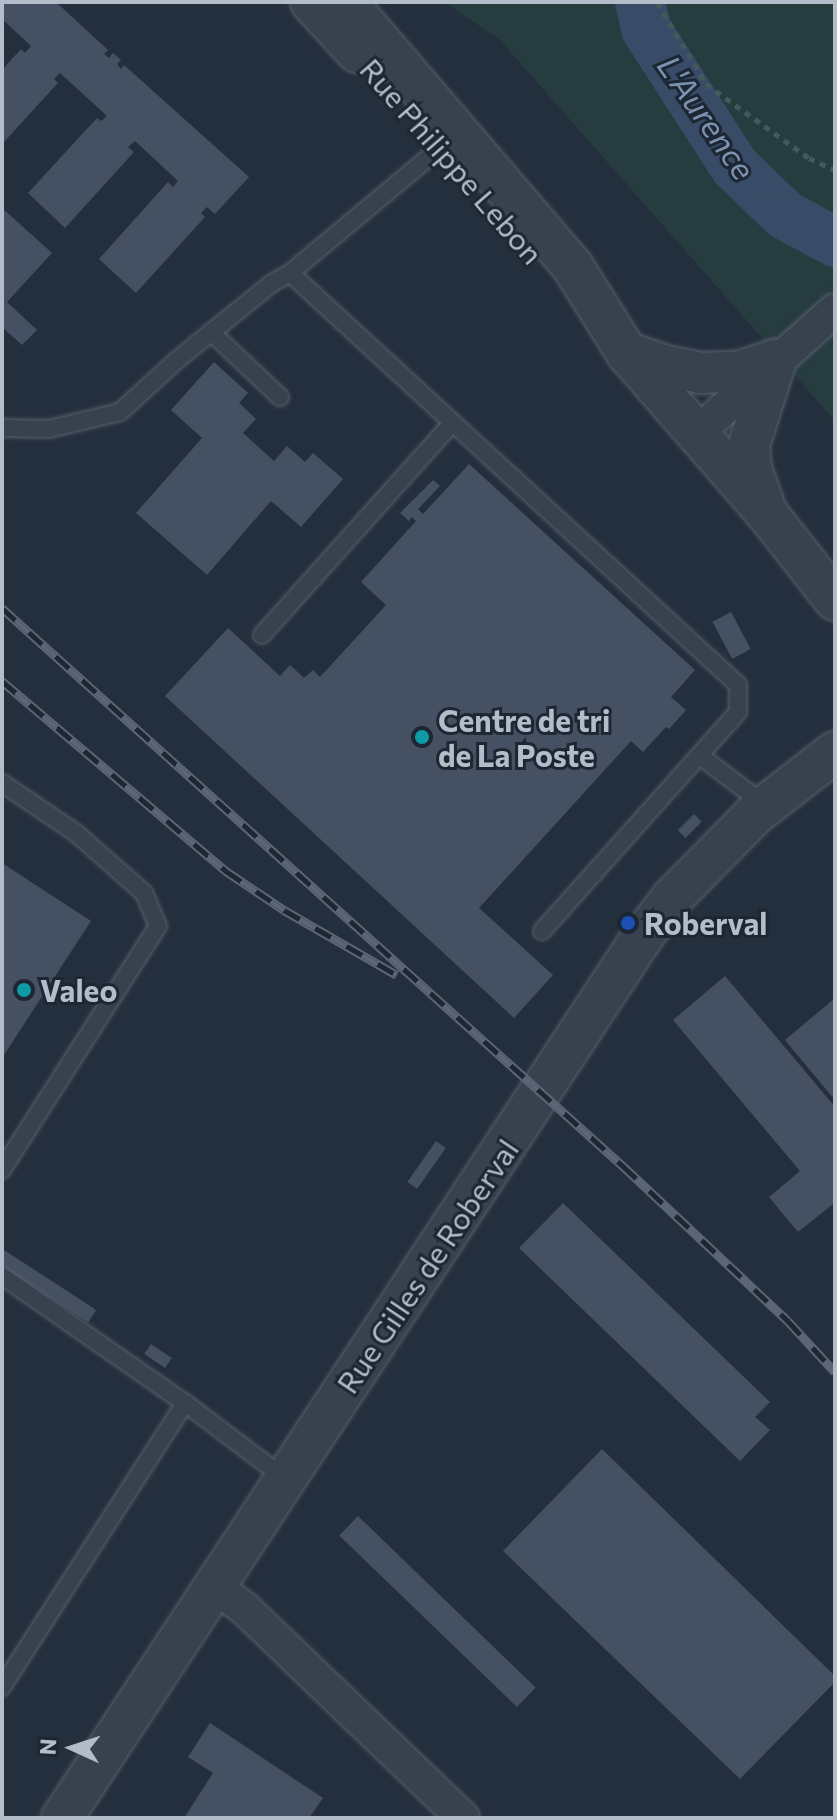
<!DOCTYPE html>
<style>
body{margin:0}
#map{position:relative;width:837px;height:1820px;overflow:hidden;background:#242f3e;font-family:Commissioner,sans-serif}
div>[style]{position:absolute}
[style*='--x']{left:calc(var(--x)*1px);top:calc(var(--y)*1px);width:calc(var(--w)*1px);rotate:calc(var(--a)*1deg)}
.green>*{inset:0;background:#263c3f}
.river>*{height:50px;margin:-25px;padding:0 25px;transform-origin:25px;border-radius:25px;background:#394c67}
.building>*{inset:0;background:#455162;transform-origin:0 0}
.path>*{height:5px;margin-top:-2.5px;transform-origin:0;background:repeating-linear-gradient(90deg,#44595c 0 6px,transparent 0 12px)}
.roads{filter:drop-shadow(0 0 2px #565f6c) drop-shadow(0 0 2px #565f6c)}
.service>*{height:16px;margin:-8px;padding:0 8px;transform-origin:8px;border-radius:8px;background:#38414e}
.minor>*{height:32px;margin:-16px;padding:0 16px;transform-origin:16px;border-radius:16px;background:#38414e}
.tertiary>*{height:40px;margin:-20px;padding:0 20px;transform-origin:20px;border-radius:20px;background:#38414e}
.rail>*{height:9px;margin-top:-4.5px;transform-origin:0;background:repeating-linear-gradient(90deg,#1d2633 0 18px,#5a6575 0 36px);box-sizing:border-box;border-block:2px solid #5a6575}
.dots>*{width:22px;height:22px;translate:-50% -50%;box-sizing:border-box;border:4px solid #1d2633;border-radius:50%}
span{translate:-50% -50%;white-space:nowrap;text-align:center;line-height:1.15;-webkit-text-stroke:6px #1d2633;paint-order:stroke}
.street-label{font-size:30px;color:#b4bcc9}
.poi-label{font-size:30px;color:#b4bcc9;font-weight:700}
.left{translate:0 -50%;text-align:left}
.water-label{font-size:32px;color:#7c92b1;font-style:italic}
.frame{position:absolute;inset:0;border:4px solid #b4bcc9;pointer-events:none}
.north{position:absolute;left:32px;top:1708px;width:80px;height:80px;-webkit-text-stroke:6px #1d2633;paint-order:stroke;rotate:273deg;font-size:22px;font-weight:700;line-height:32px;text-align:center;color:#b4bcc9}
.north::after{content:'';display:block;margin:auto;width:28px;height:36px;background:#b4bcc9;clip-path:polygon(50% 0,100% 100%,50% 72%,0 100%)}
</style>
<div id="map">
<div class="green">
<div style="clip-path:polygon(444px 2px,835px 2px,835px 421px,499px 39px)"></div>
</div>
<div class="river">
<div style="--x:640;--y:2;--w:28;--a:77"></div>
<div style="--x:646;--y:29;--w:164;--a:57.2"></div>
<div style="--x:735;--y:167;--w:69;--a:43.8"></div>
<div style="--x:785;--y:215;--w:57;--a:28.4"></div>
</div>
<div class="building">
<div style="clip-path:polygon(2px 2px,56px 2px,108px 50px,104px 54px,109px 58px,113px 53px,121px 60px,117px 64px,121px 69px,124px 65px,249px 177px,215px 214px,207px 207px,201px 213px,205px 217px,136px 293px,99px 259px,168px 182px,173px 187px,178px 181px,135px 141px,128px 147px,134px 152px,65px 228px,28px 193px,97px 118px,101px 121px,107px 116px,60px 73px,54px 79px,58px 83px,2px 144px,2px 70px,21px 49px,25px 53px,31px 46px,2px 19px)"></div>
<div style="clip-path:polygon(2px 208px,52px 253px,7px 302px,37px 330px,22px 345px,2px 327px)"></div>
<div style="clip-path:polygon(214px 362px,248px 393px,239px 403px,256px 419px,243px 433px,274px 461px,287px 446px,305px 462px,313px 453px,343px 479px,301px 527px,271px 501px,207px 575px,136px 513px,202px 438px,171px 410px)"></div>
<div style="clip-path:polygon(469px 464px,695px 670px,671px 697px,686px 710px,669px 729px,666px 727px,643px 752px,631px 741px,479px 908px,553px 975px,514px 1018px,165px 696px,228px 628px,280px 676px,290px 665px,304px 678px,313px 670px,320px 677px,386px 605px,361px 582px,416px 521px,412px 517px,409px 521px,400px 513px,433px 480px,440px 486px,418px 509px,423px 514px)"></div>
<div style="left:731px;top:612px;width:42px;height:21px;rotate:62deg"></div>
<div style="left:694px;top:814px;width:11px;height:23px;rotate:45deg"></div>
<div style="clip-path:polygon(2px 863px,91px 921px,2px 1058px)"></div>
<div style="clip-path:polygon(725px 976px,835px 1107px,835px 1207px,833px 1204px,798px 1232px,769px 1197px,800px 1171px,673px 1020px)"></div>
<div style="clip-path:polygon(835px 998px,835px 1100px,785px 1040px)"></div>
<div style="left:436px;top:1141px;width:12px;height:50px;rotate:35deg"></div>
<div style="clip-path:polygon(563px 1203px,770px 1402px,755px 1417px,770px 1430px,740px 1461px,519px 1248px)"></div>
<div style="left:4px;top:1250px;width:110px;height:15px;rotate:33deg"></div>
<div style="left:151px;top:1344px;width:25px;height:12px;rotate:34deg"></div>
<div style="clip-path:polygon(602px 1449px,835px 1676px,835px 1682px,740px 1779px,503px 1551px)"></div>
<div style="left:358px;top:1516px;width:247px;height:27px;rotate:44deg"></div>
<div style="clip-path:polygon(210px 1723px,323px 1798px,309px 1818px,184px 1818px,213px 1773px,188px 1757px)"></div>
</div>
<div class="path">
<div style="--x:657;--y:2;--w:96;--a:59.1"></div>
<div style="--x:706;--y:84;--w:127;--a:35.7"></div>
<div style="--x:809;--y:158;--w:29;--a:25"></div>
</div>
<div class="roads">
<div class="service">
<div style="--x:290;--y:273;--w:609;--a:42.6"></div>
<div style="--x:738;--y:685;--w:27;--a:90"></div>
<div style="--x:738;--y:712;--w:294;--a:131.8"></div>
<div style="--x:211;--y:332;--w:95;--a:43.3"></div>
<div style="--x:2;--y:428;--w:47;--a:1.2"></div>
<div style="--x:49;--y:429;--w:73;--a:-13.5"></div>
<div style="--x:120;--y:412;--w:77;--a:-42.4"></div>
<div style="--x:177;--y:360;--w:122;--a:-39"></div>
<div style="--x:272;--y:283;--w:21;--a:-29"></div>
<div style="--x:290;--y:273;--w:217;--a:-39.8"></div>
<div style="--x:262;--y:635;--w:285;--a:-48.1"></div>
<div style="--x:699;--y:755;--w:83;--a:37.1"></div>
<div style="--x:2;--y:783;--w:89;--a:34"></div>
<div style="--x:76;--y:833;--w:91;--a:41.4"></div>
<div style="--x:144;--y:893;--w:36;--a:67"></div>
<div style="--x:158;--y:926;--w:290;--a:122.6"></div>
<div style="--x:2;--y:1276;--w:223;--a:34.8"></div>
<div style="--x:185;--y:1403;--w:126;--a:37"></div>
<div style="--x:2;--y:1687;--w:338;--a:-57.2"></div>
</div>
<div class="minor">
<div style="--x:698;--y:432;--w:183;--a:-41.7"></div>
<div style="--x:215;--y:1587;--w:37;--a:36"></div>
<div style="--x:245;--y:1609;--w:302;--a:43.8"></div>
</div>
<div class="tertiary">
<div style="--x:311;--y:2;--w:68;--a:47.4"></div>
<div style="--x:346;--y:2;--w:349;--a:49.4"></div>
<div style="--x:573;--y:267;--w:102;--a:57.9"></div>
<div style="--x:627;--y:353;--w:216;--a:48.9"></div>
<div style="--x:769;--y:516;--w:107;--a:51.8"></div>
<div style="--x:628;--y:353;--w:39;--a:19"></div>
<div style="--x:665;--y:366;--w:36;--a:11"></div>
<div style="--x:700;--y:373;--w:38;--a:-2"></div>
<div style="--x:738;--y:372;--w:40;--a:-18"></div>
<div style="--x:763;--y:502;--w:35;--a:-110"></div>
<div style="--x:751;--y:469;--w:24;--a:-95"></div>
<div style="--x:749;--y:445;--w:89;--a:-72.4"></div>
<div style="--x:62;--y:1818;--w:1056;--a:-56.63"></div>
<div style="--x:643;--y:936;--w:48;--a:-52.7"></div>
<div style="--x:672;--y:898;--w:118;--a:-45.3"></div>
<div style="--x:755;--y:814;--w:101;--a:-37.8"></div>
</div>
</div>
<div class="rail">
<div style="--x:2;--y:608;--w:835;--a:41.94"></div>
<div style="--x:623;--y:1166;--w:226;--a:43.2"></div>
<div style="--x:788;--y:1321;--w:69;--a:47.3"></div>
<div style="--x:2;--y:681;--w:294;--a:40.3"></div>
<div style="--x:226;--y:871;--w:70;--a:33.9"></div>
<div style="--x:284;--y:910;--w:130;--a:29.9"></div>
</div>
<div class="dots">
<div style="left:422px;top:737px;background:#0f9aa8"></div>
<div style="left:628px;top:923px;background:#1a4fb4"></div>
<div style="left:24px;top:990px;background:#0f9aa8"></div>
</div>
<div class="street-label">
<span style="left:452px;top:161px;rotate:49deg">Rue Philippe Lebon</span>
<span style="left:427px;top:1266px;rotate:-56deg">Rue Gilles de Roberval</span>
</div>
<div class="poi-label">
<span class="left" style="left:438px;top:737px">Centre de tri<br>de La Poste</span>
<span class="left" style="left:644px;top:923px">Roberval</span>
<span class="left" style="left:40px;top:990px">Valeo</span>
</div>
<div class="water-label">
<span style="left:707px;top:117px;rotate:55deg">L'Aurence</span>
</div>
<div class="frame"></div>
<div class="north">N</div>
</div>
